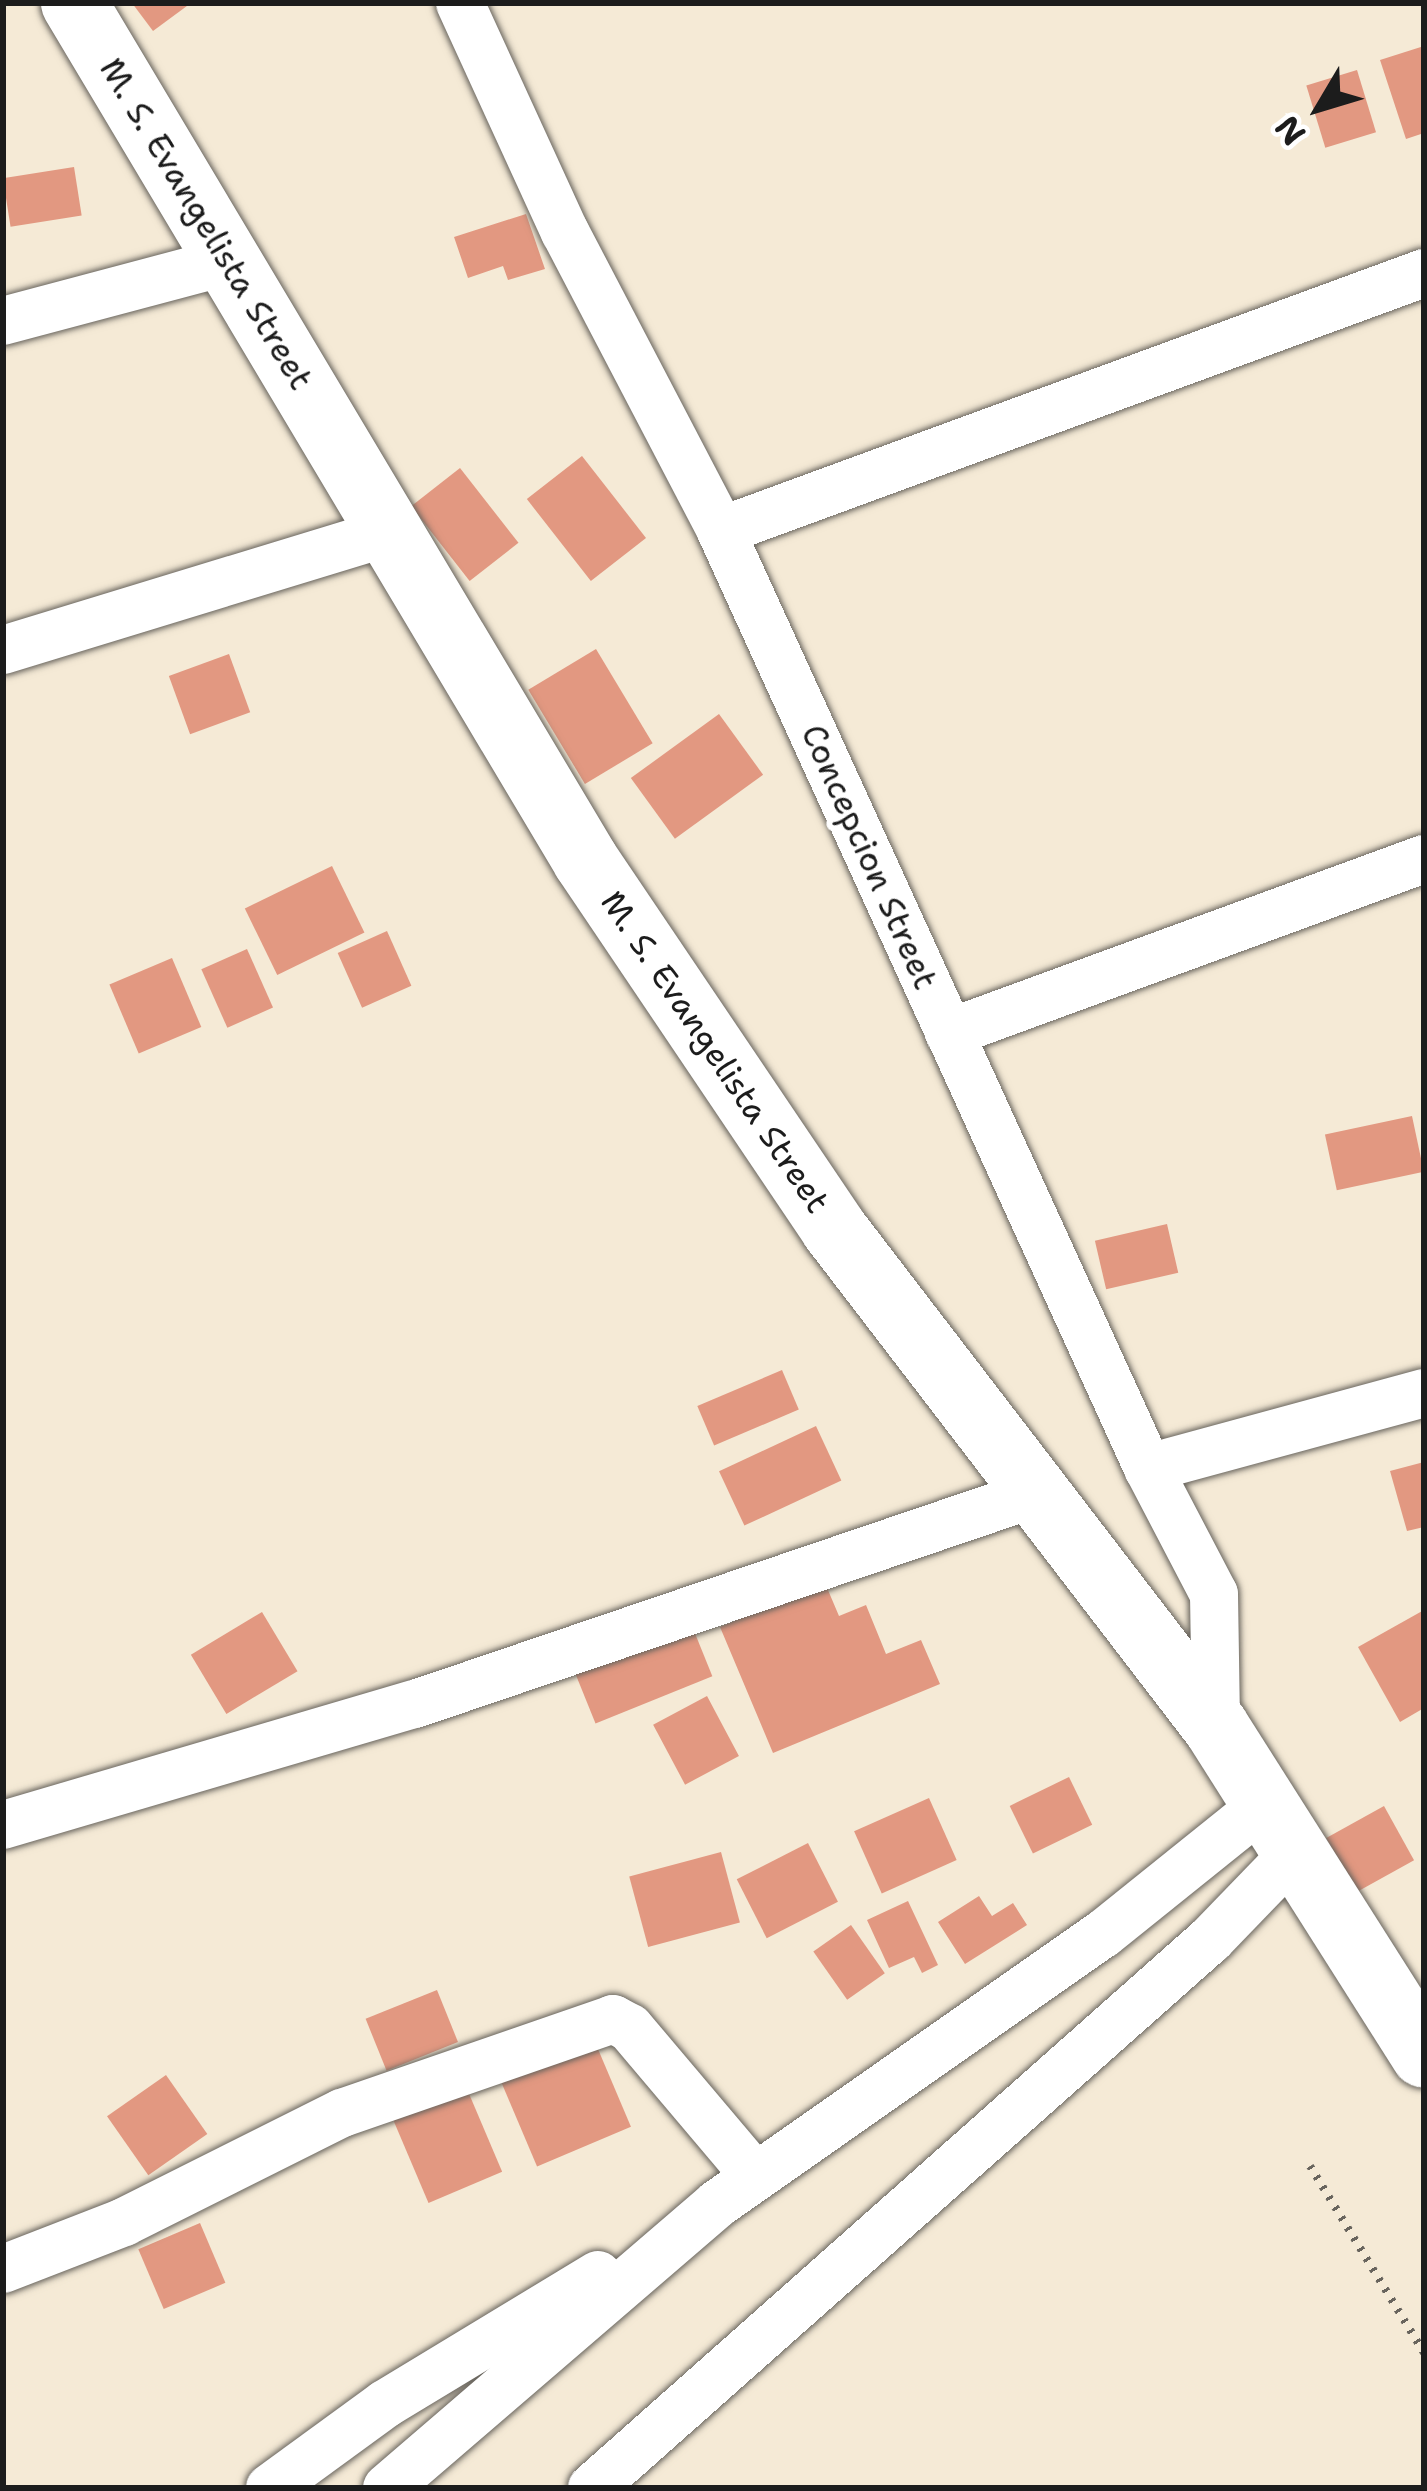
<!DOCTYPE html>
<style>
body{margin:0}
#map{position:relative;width:1427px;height:2491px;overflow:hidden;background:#f5ead6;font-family:"Shantell Sans",sans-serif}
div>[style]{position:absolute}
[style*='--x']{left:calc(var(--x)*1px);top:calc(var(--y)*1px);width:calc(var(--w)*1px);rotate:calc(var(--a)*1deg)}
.building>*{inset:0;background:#e29881;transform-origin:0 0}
.path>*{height:8px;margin-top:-4px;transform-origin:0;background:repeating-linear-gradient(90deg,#68645d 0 3px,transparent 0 12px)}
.roads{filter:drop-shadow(0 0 3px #68645d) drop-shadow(0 0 3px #68645d)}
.street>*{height:48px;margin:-24px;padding:0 24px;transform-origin:24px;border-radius:24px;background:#fff}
.secondary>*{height:66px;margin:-33px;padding:0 33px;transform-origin:33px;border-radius:33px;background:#fff}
span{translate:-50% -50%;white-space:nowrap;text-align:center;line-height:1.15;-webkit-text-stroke:12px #fff;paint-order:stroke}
.street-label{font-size:33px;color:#1c1c1c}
.frame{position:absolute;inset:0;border:6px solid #1c1c1c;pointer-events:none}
.north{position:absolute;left:1259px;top:48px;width:120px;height:120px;-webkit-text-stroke:9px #fff;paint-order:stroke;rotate:232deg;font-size:33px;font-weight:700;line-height:48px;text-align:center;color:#1c1c1c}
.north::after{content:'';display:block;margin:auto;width:42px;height:54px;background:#1c1c1c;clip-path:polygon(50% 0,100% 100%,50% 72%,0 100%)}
</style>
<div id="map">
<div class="building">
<div style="clip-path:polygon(132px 3px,191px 3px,153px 31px)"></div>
<div style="clip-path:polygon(1424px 46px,1424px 133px,1406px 139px,1380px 60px)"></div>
<div style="left:1357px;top:70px;width:65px;height:53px;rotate:73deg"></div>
<div style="left:74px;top:167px;width:49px;height:72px;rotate:81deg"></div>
<div style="clip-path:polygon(526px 214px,545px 269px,508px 280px,503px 266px,468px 278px,454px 237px)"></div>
<div style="left:582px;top:456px;width:104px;height:70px;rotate:52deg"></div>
<div style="left:460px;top:468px;width:95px;height:62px;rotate:52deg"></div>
<div style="left:596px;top:649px;width:110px;height:79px;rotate:59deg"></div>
<div style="left:229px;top:654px;width:62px;height:64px;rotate:70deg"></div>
<div style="left:719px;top:714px;width:75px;height:109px;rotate:54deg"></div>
<div style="left:332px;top:866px;width:74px;height:97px;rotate:64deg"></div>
<div style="left:387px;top:931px;width:60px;height:54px;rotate:66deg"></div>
<div style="left:247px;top:949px;width:64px;height:50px;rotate:66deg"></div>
<div style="left:172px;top:958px;width:75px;height:68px;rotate:67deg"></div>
<div style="left:1412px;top:1116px;width:57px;height:89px;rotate:78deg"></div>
<div style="left:1167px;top:1224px;width:50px;height:74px;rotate:77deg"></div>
<div style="left:782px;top:1370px;width:43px;height:92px;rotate:67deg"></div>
<div style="left:816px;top:1426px;width:60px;height:107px;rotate:65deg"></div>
<div style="clip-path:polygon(1424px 1462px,1424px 1527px,1407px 1531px,1390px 1471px)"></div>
<div style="clip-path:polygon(825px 1583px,839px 1616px,866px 1605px,886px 1654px,921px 1640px,940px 1684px,773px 1753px,720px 1627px)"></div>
<div style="clip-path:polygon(1424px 1610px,1424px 1708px,1400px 1722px,1358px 1647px)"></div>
<div style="left:262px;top:1612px;width:69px;height:83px;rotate:59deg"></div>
<div style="left:688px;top:1616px;width:65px;height:126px;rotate:68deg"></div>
<div style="left:707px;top:1696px;width:68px;height:61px;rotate:62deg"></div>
<div style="left:1069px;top:1777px;width:53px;height:66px;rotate:64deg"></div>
<div style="left:929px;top:1798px;width:68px;height:82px;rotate:66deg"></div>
<div style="left:1384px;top:1806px;width:62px;height:66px;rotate:61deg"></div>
<div style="left:808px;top:1843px;width:66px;height:80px;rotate:63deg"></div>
<div style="left:721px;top:1852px;width:73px;height:95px;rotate:75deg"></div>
<div style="clip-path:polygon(979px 1896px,992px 1916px,1013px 1903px,1027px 1925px,965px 1964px,938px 1922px)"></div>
<div style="clip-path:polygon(908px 1901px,938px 1965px,922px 1973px,914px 1957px,889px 1968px,867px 1920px)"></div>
<div style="left:851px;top:1925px;width:59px;height:46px;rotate:55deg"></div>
<div style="left:437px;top:1990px;width:56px;height:77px;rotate:68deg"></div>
<div style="left:595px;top:2042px;width:92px;height:102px;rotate:67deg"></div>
<div style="left:166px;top:2075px;width:72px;height:72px;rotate:55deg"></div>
<div style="left:467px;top:2089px;width:90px;height:80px;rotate:67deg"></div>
<div style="left:200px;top:2223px;width:65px;height:67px;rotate:67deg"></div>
</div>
<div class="path">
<div style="--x:1310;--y:2166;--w:219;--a:58.6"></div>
</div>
<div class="roads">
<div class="street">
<div style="--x:460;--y:3;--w:252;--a:65.4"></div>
<div style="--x:565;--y:232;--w:337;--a:62.4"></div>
<div style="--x:721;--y:531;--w:1030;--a:65.5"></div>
<div style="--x:1148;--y:1468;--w:142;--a:62.4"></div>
<div style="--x:1214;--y:1594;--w:133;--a:89.1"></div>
<div style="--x:3;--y:321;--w:233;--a:-14.9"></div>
<div style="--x:721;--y:531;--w:749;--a:-20.15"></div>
<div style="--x:3;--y:650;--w:405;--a:-17"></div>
<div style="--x:949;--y:1033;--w:506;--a:-20.12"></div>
<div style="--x:1148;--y:1468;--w:286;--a:-15.2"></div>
<div style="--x:3;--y:1825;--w:429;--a:-16.4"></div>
<div style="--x:415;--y:1704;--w:659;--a:-18.76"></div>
<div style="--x:3;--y:2269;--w:130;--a:-21.2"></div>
<div style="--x:124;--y:2222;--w:244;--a:-26.6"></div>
<div style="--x:342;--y:2113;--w:287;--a:-19.1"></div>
<div style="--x:613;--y:2019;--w:19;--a:28"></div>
<div style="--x:630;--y:2028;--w:194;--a:49.8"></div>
<div style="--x:270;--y:2488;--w:142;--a:-36.1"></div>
<div style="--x:385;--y:2404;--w:249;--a:-31.2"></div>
<div style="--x:387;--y:2488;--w:435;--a:-40.7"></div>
<div style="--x:717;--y:2204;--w:471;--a:-35"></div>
<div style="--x:1103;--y:1934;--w:211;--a:-38.8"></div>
<div style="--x:592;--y:2488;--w:827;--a:-41.57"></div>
<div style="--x:1211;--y:1939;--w:127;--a:-46"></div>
</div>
<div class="secondary">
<div style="--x:74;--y:3;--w:999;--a:59.17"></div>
<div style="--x:586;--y:861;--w:444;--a:56"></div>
<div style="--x:834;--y:1229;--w:628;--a:52.51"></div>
<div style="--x:1216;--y:1727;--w:388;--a:57.6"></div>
</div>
</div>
<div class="street-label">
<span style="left:206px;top:224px;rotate:59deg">M. S. Evangelista Street</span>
<span style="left:869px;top:857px;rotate:66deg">Concepcion Street</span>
<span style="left:715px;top:1052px;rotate:56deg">M. S. Evangelista Street</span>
</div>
<div class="frame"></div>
<div class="north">N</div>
</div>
